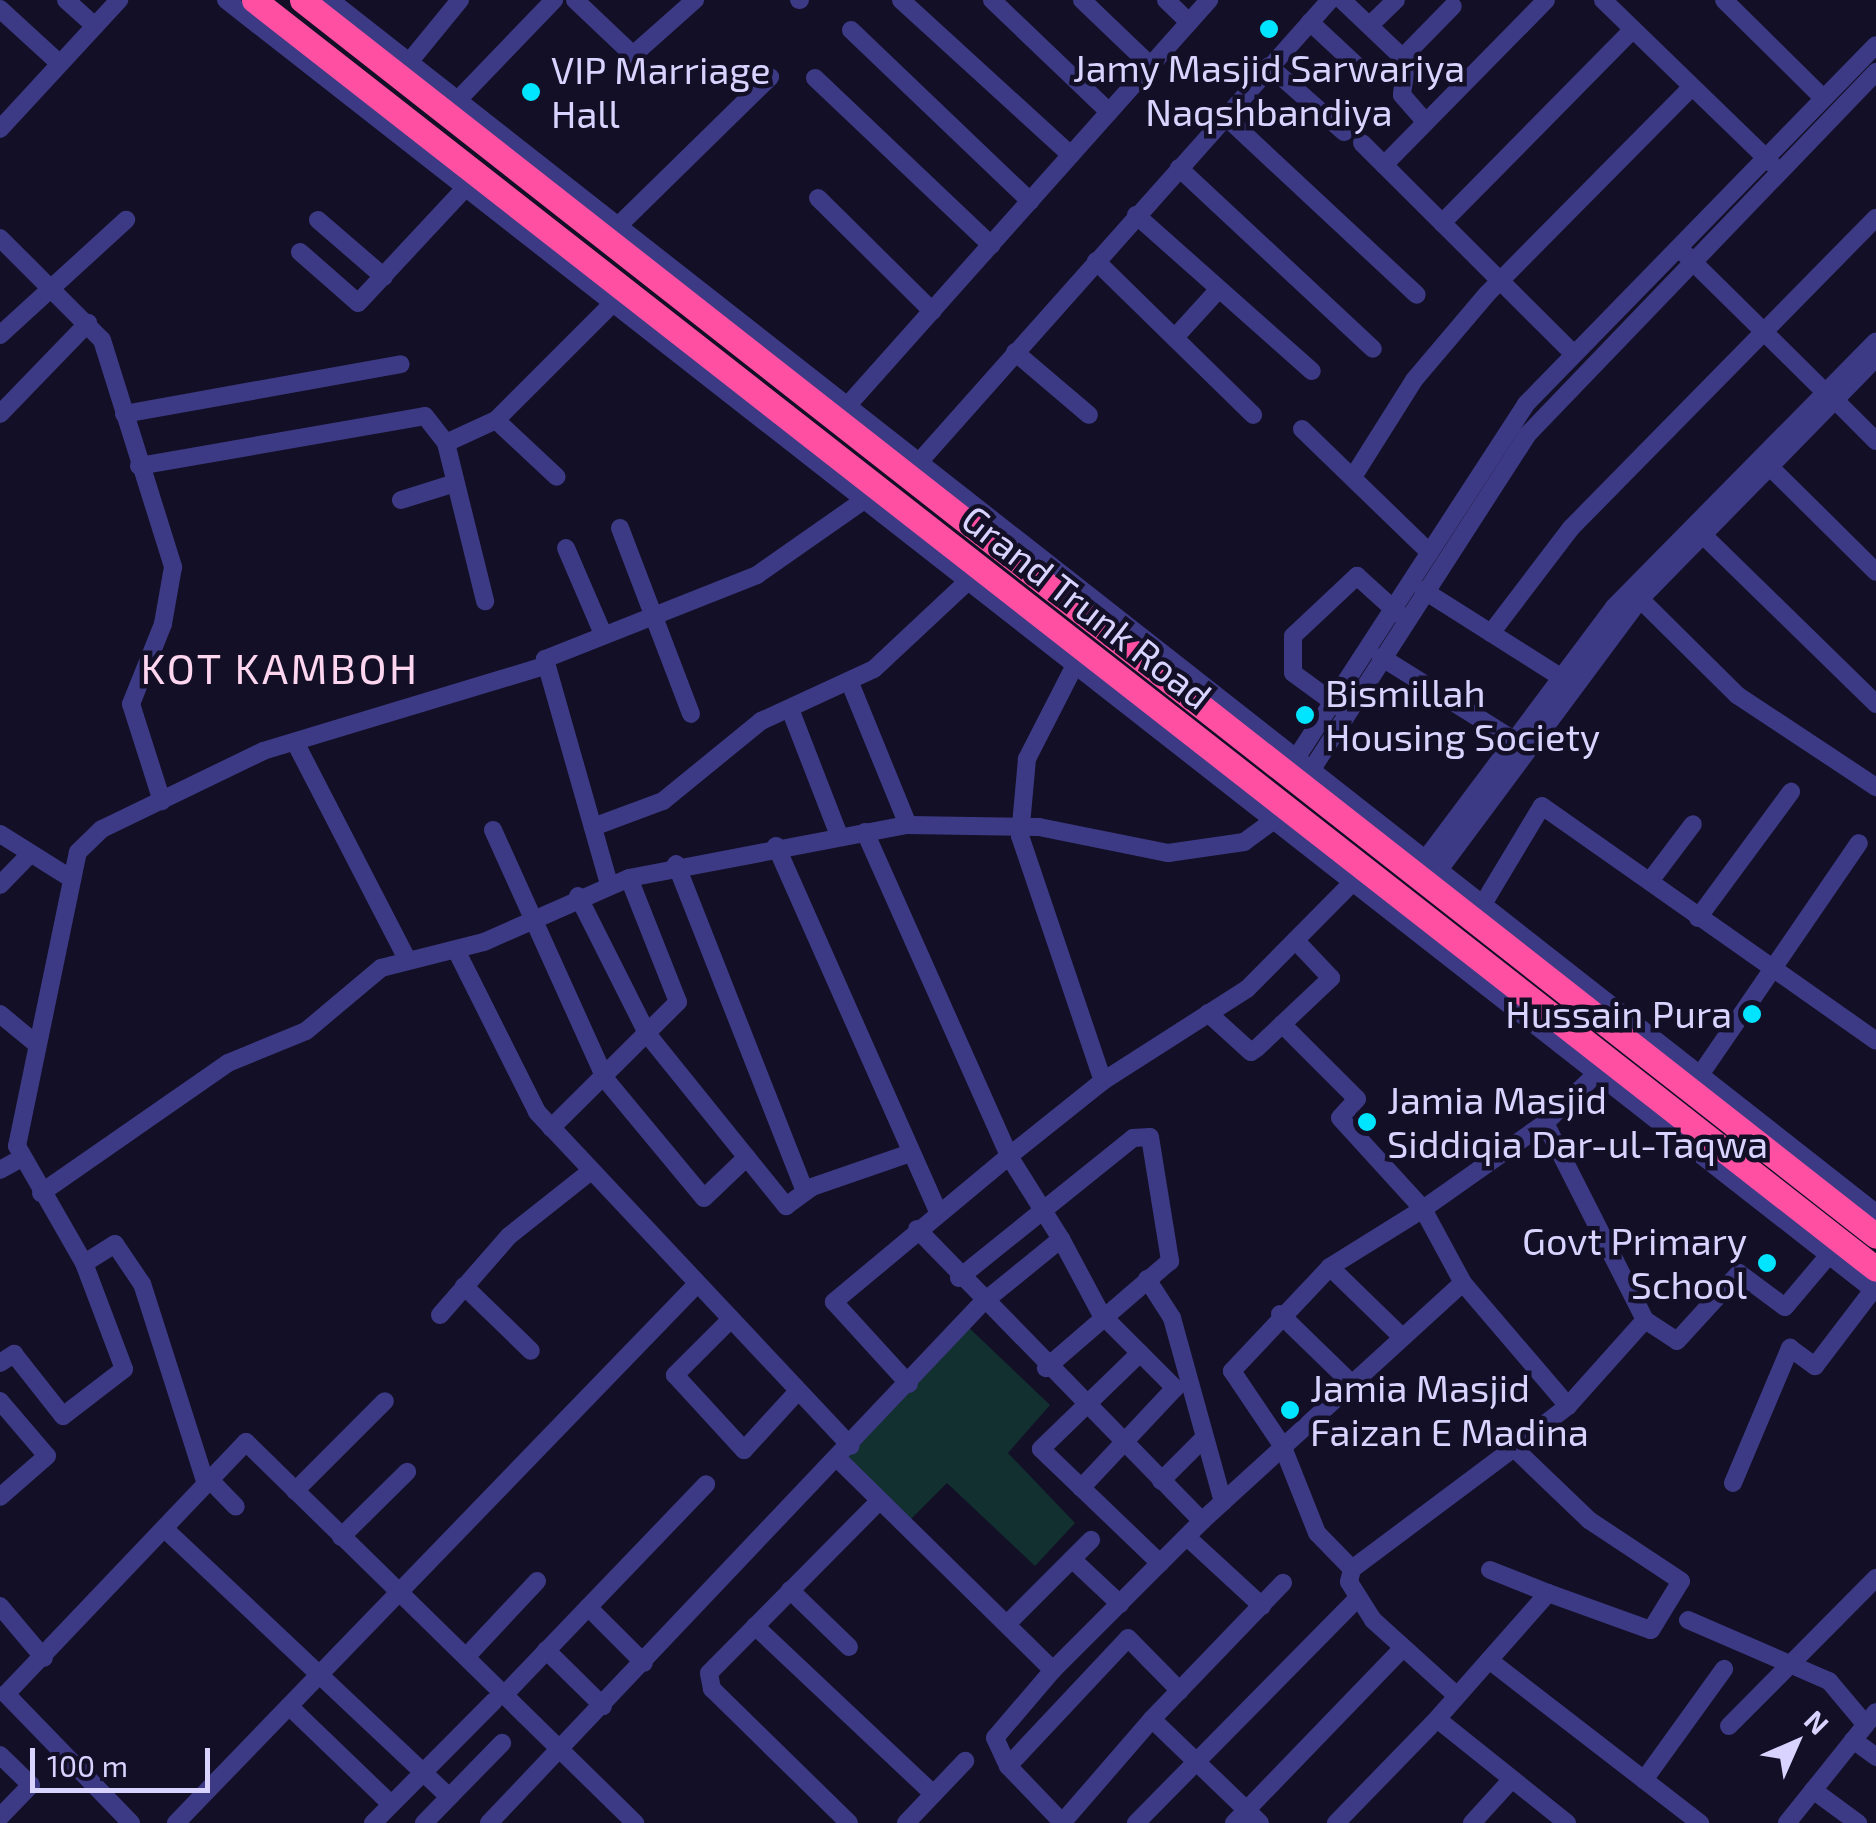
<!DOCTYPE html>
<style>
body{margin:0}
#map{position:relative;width:1876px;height:1823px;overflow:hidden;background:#130f26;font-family:"Exo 2",sans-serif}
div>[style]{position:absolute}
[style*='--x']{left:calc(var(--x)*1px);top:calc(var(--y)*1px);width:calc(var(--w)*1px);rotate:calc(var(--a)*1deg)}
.green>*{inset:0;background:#12302f}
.minor>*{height:18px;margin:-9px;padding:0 9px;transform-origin:9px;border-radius:9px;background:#3d3a85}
.highway>*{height:25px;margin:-12.5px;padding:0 12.5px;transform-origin:12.5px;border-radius:12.5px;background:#ff4fa3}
.dots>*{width:28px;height:28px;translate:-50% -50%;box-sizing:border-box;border:5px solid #130f26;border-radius:50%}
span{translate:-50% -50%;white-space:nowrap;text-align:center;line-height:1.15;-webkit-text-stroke:9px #130f26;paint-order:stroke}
.poi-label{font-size:38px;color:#d9d4ff}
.left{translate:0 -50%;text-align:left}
.right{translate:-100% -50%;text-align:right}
.street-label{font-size:38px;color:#d9d4ff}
.quarter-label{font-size:42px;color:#ffd6f0;letter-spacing:2.5px}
.north{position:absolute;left:1746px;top:1693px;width:100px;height:100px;-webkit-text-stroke:8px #130f26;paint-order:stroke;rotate:45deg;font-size:28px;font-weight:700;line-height:40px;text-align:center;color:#d9d4ff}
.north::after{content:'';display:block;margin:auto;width:35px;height:45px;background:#d9d4ff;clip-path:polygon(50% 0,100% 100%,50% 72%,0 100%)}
.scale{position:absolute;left:30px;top:1748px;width:180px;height:45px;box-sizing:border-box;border:5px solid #d9d4ff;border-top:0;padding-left:12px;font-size:30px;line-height:35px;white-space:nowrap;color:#d9d4ff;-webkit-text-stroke:8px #130f26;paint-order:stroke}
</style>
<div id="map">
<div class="green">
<div style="clip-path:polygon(964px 1323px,1050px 1405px,1008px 1453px,1075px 1523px,1035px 1566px,947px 1483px,905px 1525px,839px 1460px)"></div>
</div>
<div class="minor">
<div style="--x:66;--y:0;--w:39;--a:42"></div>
<div style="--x:226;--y:0;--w:2096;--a:38.06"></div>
<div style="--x:330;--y:0;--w:1965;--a:38.12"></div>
<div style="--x:575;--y:0;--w:80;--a:43.5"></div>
<div style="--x:633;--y:55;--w:83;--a:-41.6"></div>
<div style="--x:799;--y:0;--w:1;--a:0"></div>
<div style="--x:901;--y:0;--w:230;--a:42.4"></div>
<div style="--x:992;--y:0;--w:162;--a:43.7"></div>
<div style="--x:1082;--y:0;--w:95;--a:43.7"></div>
<div style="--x:1166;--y:0;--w:32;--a:44"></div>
<div style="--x:1342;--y:0;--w:90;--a:43.6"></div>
<div style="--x:1407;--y:62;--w:33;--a:99"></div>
<div style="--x:1402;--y:95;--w:35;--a:49"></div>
<div style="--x:1603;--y:0;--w:234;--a:44.1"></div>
<div style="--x:1724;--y:0;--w:139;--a:44.7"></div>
<div style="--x:0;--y:9;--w:81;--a:42.5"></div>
<div style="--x:1310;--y:22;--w:81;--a:43"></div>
<div style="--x:1370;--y:25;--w:36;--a:-44"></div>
<div style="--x:851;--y:30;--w:248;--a:43.7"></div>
<div style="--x:1403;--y:57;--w:71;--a:-45.6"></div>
<div style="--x:410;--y:61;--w:79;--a:-50.7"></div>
<div style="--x:1269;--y:66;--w:100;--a:41.3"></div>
<div style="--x:815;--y:78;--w:243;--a:43.5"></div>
<div style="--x:453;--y:105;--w:146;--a:-46.1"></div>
<div style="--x:1225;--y:116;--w:262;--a:43"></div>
<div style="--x:0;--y:129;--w:176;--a:-47.3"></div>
<div style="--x:1362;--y:143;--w:298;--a:44.9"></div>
<div style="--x:1384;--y:165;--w:231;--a:-45.5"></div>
<div style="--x:1179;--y:168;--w:265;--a:43"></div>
<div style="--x:818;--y:198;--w:161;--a:44.7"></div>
<div style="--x:1136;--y:215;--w:235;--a:41.6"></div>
<div style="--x:318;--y:220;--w:87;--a:40.8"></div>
<div style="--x:1442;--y:223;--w:271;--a:-45.4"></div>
<div style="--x:618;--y:226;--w:213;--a:-44.4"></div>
<div style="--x:0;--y:238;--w:144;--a:45"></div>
<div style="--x:102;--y:340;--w:238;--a:72.6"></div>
<div style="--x:173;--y:567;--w:58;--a:100"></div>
<div style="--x:163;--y:624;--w:86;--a:111.8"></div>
<div style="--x:131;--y:704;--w:102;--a:72.3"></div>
<div style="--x:300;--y:252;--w:77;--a:41.3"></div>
<div style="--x:358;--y:303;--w:166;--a:-47"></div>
<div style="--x:1685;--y:254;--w:197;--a:44.6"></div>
<div style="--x:1096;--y:261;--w:220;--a:44.4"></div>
<div style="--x:1179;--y:333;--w:59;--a:-47.7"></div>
<div style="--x:0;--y:335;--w:171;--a:-42.4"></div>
<div style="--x:1015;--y:352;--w:97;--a:40.4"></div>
<div style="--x:1835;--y:400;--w:58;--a:45"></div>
<div style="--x:848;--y:405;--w:543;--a:-48.29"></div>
<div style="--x:0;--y:414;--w:127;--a:-46"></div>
<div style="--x:124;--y:414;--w:281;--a:-10.2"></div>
<div style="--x:496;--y:420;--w:83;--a:43.1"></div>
<div style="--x:1302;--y:429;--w:173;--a:44.1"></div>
<div style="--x:446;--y:443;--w:163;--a:76.1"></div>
<div style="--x:1763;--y:460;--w:159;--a:44.7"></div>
<div style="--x:920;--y:461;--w:617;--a:-48.35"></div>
<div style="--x:139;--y:466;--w:290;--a:-9.9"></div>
<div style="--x:425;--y:416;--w:34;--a:52"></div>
<div style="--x:446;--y:443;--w:55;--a:-24.7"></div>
<div style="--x:496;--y:420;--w:165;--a:-45"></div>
<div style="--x:1353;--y:477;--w:115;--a:-57.8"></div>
<div style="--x:1414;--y:380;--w:113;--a:-49.7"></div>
<div style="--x:1487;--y:294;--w:291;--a:-45.3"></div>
<div style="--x:401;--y:500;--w:53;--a:-17.4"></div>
<div style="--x:620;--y:528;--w:199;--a:69.1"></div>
<div style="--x:1703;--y:535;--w:242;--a:44.3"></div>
<div style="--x:566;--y:548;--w:94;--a:66.7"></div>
<div style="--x:1423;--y:590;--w:161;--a:32.3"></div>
<div style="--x:1634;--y:593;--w:145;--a:44.7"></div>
<div style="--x:1737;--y:695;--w:167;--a:33.5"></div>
<div style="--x:1491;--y:633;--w:132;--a:-52.7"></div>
<div style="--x:1571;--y:528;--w:435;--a:-45.5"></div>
<div style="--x:1381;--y:657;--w:155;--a:32"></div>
<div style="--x:1075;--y:665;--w:106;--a:117.1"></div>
<div style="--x:1027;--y:759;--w:77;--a:95.2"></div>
<div style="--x:1020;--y:836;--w:259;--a:71.3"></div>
<div style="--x:850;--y:683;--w:153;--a:67.8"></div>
<div style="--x:1341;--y:708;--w:59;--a:-143.9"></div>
<div style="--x:1293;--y:673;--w:37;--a:-90"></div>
<div style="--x:1293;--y:636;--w:88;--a:-43.2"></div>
<div style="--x:1357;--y:576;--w:57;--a:42.1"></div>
<div style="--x:790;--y:709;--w:133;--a:68.8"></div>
<div style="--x:295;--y:742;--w:244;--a:62.7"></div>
<div style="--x:1293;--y:763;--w:428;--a:-57"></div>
<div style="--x:1526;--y:404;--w:501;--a:-45.73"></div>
<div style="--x:1312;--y:769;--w:397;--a:-57.2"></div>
<div style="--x:1527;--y:435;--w:504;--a:-46.13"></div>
<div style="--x:593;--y:827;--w:75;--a:-20.4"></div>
<div style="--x:663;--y:801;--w:127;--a:-39.2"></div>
<div style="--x:761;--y:721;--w:124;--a:-24.7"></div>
<div style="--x:874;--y:669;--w:129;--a:-43.1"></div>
<div style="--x:493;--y:830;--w:274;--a:65.7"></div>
<div style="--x:606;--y:1080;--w:153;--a:50.3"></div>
<div style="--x:704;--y:1198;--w:59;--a:-43.6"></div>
<div style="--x:865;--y:832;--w:355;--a:66"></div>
<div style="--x:1009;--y:1156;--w:228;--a:140.2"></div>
<div style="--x:834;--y:1302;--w:111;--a:47.6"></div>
<div style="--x:0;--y:834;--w:85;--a:32"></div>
<div style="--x:776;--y:846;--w:400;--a:66.1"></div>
<div style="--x:676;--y:864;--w:352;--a:68.5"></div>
<div style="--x:1419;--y:868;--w:326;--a:-53.2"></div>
<div style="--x:1614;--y:607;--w:373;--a:-45.4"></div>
<div style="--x:1439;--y:870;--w:337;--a:-53.4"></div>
<div style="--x:1640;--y:599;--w:337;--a:-45.6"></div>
<div style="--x:1650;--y:881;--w:71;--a:-53"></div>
<div style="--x:609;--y:884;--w:234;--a:-105.9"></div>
<div style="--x:545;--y:659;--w:228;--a:-21.6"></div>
<div style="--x:757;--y:575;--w:131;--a:-35"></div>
<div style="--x:0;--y:885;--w:37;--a:-46"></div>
<div style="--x:578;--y:896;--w:156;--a:63.3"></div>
<div style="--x:648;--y:1035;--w:220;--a:51.1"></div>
<div style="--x:786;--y:1206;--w:32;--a:-36"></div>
<div style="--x:812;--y:1187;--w:105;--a:-19"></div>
<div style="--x:1483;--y:904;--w:114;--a:-59"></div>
<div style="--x:1542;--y:806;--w:408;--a:35.1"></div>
<div style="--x:1698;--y:918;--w:157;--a:-53.6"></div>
<div style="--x:456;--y:950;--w:181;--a:63.4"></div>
<div style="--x:537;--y:1112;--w:458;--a:46.8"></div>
<div style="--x:1208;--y:1013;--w:58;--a:42.2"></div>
<div style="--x:1251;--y:1052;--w:7;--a:-34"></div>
<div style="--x:1257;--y:1048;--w:102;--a:-43.4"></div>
<div style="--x:1331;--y:978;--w:50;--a:-133.4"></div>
<div style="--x:0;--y:1014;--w:45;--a:39.6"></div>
<div style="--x:1282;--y:1024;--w:106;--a:45"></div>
<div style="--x:1357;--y:1099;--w:25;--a:132"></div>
<div style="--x:1340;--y:1118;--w:123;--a:47.6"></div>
<div style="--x:1423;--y:1209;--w:110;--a:148.1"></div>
<div style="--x:1330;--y:1267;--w:143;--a:133.3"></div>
<div style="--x:1232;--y:1371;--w:89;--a:56"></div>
<div style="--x:1282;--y:1445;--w:95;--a:68.3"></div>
<div style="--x:1317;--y:1533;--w:50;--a:45.8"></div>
<div style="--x:1352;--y:1569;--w:202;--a:-36.8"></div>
<div style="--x:1700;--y:1075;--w:281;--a:-55.6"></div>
<div style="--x:1545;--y:1123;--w:149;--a:144.8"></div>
<div style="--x:1423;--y:1209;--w:84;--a:61.6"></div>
<div style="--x:1463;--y:1283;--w:162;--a:49.5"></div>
<div style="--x:551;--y:1128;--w:179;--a:-44.8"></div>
<div style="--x:678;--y:1002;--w:133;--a:-111.6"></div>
<div style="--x:0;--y:1170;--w:25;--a:-29"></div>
<div style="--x:41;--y:1193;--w:228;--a:-34.8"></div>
<div style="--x:228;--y:1063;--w:84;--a:-22.3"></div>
<div style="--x:306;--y:1031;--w:98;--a:-40"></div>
<div style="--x:381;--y:968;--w:106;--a:-14.2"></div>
<div style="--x:484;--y:942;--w:158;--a:-23.8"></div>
<div style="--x:629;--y:878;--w:284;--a:-10.8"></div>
<div style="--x:908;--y:825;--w:131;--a:0.9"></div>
<div style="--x:1039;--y:827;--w:132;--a:11.4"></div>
<div style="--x:1168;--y:853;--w:77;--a:-8.2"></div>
<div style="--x:1244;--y:842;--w:36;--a:-36"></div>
<div style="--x:917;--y:1229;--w:408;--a:45.7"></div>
<div style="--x:1202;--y:1521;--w:353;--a:-42.4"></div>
<div style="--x:1061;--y:1239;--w:85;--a:61.9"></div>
<div style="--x:1101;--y:1314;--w:105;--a:45"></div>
<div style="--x:1175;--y:1388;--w:137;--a:133.2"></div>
<div style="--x:1330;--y:1267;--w:100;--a:44.2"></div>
<div style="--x:959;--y:1278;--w:223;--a:-38.8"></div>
<div style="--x:1133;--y:1138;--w:17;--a:-3"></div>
<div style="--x:1150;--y:1137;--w:126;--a:80.8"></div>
<div style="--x:1170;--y:1261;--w:164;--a:139.2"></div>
<div style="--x:1147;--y:1279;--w:46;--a:57.3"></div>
<div style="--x:1172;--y:1318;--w:191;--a:74.5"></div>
<div style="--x:464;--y:1286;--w:93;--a:44.1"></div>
<div style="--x:1280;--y:1314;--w:98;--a:44.2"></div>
<div style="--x:440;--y:1315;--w:105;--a:-48.9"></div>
<div style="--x:509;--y:1236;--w:105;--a:-38.4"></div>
<div style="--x:730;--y:1320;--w:78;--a:135"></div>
<div style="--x:675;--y:1375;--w:102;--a:47.4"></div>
<div style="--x:744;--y:1450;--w:80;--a:-47.5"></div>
<div style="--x:1645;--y:1320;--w:38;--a:33"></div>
<div style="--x:1677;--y:1341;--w:92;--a:-47.6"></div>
<div style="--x:1739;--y:1273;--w:57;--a:36.5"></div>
<div style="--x:1785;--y:1307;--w:68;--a:-49.8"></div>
<div style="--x:1140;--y:1353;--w:138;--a:135.9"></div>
<div style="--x:1041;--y:1449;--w:165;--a:43.8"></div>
<div style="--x:0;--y:1363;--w:17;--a:-33"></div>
<div style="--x:14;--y:1354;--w:79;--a:51.7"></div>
<div style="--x:63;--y:1416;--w:77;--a:-37.6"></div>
<div style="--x:124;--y:1369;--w:113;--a:-110.7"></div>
<div style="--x:0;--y:1401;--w:72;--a:49.5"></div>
<div style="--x:47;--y:1456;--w:62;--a:138.9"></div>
<div style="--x:839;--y:1460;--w:300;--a:44.5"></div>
<div style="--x:1053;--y:1670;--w:211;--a:-45"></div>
<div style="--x:210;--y:1480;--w:37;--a:46"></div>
<div style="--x:1161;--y:1481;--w:61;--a:-45"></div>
<div style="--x:1733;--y:1483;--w:147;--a:-67.1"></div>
<div style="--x:1790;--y:1348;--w:31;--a:36"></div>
<div style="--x:1815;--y:1366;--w:96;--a:-52.7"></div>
<div style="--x:206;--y:1484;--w:210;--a:-107.7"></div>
<div style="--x:142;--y:1284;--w:48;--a:-124"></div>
<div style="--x:115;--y:1244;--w:36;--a:148"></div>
<div style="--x:84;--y:1263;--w:135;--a:-119.8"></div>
<div style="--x:17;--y:1146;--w:300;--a:-78.3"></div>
<div style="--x:78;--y:852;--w:33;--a:-44"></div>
<div style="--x:102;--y:829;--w:179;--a:-25.8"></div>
<div style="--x:263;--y:751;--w:295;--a:-16.8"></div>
<div style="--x:295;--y:1491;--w:127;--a:-45"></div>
<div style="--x:168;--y:1532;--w:386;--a:43.3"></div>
<div style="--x:341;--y:1537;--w:93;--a:-44.6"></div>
<div style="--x:1187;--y:1537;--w:102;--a:42.6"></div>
<div style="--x:1072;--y:1559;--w:66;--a:43.2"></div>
<div style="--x:1352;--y:1569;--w:13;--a:103"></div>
<div style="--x:1349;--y:1582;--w:45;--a:57.7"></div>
<div style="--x:1373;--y:1620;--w:113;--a:42.1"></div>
<div style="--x:1490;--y:1570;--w:62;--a:21.6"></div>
<div style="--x:790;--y:1590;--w:82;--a:44"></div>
<div style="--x:0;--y:1606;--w:68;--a:49.8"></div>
<div style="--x:588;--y:1607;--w:79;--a:45"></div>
<div style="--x:1688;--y:1620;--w:154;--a:23.4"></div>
<div style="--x:1829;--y:1681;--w:57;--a:49.9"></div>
<div style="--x:1007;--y:1624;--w:119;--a:-45"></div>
<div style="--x:755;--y:1626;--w:245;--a:43.3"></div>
<div style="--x:546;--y:1650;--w:80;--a:44.5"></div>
<div style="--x:466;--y:1657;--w:104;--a:-46.9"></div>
<div style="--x:1489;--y:1660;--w:267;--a:37.7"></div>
<div style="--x:1053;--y:1670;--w:89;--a:130.5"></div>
<div style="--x:995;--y:1738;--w:31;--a:65"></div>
<div style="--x:1008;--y:1766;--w:72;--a:46.1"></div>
<div style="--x:504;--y:1695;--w:292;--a:-46.2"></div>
<div style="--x:289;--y:1706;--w:141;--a:43.9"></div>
<div style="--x:1729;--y:1726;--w:209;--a:-45.2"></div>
<div style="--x:1853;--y:1740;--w:29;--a:36"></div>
<div style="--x:0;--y:1755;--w:43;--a:44.1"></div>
<div style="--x:31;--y:1785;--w:45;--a:134.1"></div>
<div style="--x:1008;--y:1766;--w:175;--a:-46.8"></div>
<div style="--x:1128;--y:1638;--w:74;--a:45.5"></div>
<div style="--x:1644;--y:1780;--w:137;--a:-54.2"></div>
<div style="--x:1813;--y:1790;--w:56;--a:36.3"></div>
<div style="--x:131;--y:1823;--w:180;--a:-134.1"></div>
<div style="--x:6;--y:1694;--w:348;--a:-46.4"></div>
<div style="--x:246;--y:1442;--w:545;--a:44.4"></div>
<div style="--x:176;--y:1823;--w:750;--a:-45.97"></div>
<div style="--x:373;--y:1823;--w:172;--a:-45.2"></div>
<div style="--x:424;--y:1823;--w:112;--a:-45.7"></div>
<div style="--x:489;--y:1823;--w:715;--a:-46.53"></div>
<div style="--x:981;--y:1304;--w:103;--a:-39.1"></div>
<div style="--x:1061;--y:1239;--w:98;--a:-122.1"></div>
<div style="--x:1009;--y:1156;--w:120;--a:-38.6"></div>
<div style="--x:1103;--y:1081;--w:171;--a:-32.6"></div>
<div style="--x:1247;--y:989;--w:149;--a:-45.3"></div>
<div style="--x:849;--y:1823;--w:192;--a:-135.6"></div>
<div style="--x:712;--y:1689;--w:16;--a:-101"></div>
<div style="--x:709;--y:1673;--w:243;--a:-45.3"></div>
<div style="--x:906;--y:1823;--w:86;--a:-46.4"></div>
<div style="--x:1062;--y:1823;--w:138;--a:-49.1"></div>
<div style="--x:1136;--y:1823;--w:317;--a:-45.4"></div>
<div style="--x:1234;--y:1823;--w:240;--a:-46"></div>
<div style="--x:1260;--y:1823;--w:150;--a:-136.1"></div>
<div style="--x:1152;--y:1719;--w:189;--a:-46.1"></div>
<div style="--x:1336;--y:1823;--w:145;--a:-45.8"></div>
<div style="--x:1472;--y:1823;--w:59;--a:-47.7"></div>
<div style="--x:1567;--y:1823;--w:166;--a:-141.3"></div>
<div style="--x:1437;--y:1719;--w:168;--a:-48.6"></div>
<div style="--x:1548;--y:1593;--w:109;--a:19.8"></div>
<div style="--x:1651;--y:1630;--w:57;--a:-58.5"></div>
<div style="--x:1681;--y:1581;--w:110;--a:-146.5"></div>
<div style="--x:1589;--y:1520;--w:104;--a:-136.2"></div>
<div style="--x:1514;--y:1448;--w:68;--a:-37.9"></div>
<div style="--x:1568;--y:1406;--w:115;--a:-48.2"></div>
<div style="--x:1645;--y:1320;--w:221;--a:-116.9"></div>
<div style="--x:1545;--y:1123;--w:69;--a:-43.8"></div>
<div style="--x:1787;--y:1823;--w:142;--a:-51.3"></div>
</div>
<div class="highway">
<div style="--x:254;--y:0;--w:2059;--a:38.04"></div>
<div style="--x:302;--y:0;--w:2001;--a:38.14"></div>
</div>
<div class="dots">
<div style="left:1269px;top:29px;background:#00e5ff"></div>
<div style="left:531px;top:92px;background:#00e5ff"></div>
<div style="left:1305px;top:715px;background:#00e5ff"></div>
<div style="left:1752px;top:1014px;background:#00e5ff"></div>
<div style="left:1367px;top:1122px;background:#00e5ff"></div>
<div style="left:1767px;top:1263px;background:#00e5ff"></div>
<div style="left:1290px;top:1410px;background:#00e5ff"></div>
</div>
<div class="poi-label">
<span style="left:1269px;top:90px">Jamy Masjid Sarwariya<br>Naqshbandiya</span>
<span class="left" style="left:551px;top:92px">VIP Marriage<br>Hall</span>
<span class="left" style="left:1325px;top:715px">Bismillah<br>Housing Society</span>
<span class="right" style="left:1732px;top:1014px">Hussain Pura</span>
<span class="left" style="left:1387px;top:1122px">Jamia Masjid<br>Siddiqia Dar-ul-Taqwa</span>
<span class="right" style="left:1747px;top:1263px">Govt Primary<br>School</span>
<span class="left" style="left:1310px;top:1410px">Jamia Masjid<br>Faizan E Madina</span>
</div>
<div class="street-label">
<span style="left:1087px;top:607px;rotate:38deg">Grand Trunk Road</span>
</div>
<div class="quarter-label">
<span style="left:280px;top:667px">KOT KAMBOH</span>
</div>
<div class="north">N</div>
<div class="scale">100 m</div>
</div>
